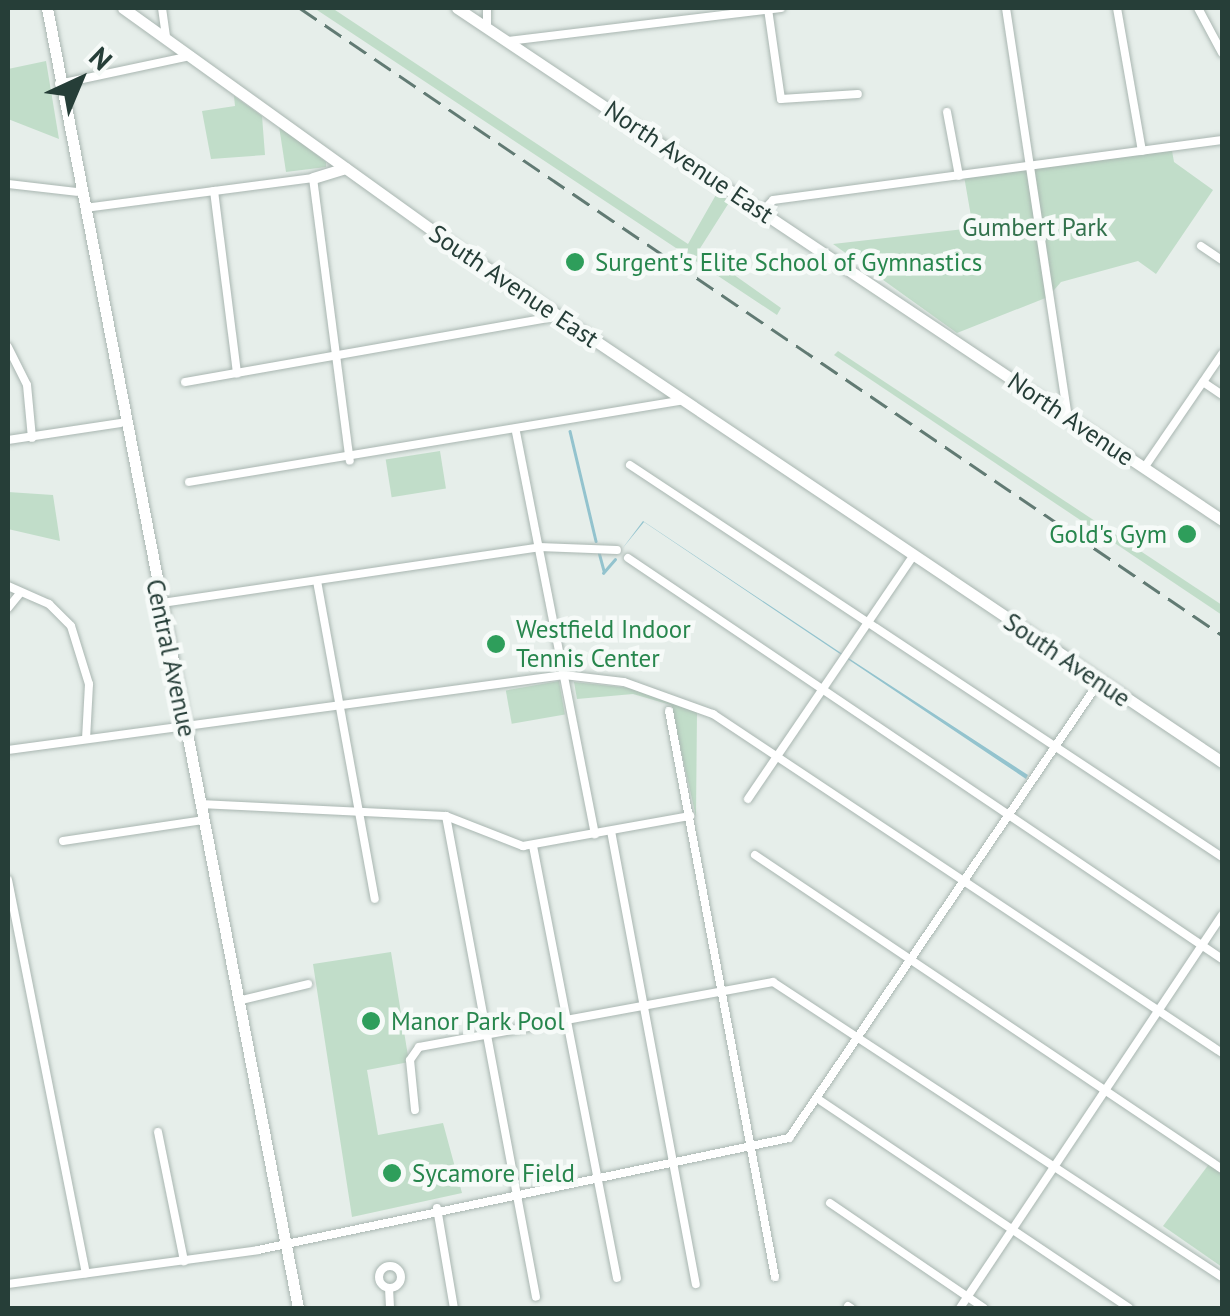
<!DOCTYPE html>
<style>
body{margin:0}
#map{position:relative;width:1230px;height:1316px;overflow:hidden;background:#e6eeea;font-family:"PT Sans",sans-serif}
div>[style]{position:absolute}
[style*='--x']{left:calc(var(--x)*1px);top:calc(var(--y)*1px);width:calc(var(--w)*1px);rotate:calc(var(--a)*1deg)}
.green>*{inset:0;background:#c1ddc9;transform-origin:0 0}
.water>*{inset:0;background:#93c3ce}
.stream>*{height:2.5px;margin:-1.25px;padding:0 1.25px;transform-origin:1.25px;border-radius:1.25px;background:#93c3ce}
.roads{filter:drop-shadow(0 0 2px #a9b6b1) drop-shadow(0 0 2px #a9b6b1)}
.street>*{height:8px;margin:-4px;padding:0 4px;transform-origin:4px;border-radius:4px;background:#fff}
.street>.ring{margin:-4px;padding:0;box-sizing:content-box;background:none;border:8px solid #fff;border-radius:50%}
.secondary>*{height:11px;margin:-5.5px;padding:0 5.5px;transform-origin:5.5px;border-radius:5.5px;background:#fff}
.rail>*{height:2.5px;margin-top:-1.25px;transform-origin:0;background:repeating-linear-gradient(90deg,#617a73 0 20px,transparent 0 30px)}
.dots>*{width:28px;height:28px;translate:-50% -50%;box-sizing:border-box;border:5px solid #f6faf8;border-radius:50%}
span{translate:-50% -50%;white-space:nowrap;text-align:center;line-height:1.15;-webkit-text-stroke:9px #f6faf8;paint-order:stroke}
.street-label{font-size:25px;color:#263e38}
.park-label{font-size:25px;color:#33724d}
.leisure-label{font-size:25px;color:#27864d}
.left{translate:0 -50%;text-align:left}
.right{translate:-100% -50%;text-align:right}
.frame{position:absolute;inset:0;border:10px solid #263e38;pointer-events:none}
.north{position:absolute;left:30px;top:30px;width:100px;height:100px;-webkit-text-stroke:8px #f6faf8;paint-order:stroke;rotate:44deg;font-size:28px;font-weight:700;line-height:40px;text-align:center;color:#263e38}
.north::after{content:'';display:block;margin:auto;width:35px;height:45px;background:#263e38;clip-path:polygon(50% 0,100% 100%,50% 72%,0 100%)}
</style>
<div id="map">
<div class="green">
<div style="clip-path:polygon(314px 8px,332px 8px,688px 244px,717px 193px,730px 201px,699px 250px,781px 308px,777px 315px)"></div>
<div style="clip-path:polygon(46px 61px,59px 139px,8px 119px,8px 69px)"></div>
<div style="clip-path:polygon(234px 96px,262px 116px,265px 155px,211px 159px,202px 111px,235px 106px)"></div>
<div style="clip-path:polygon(279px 126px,326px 162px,326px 167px,286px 172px)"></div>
<div style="clip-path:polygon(1171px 145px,1174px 162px,1213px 190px,1156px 274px,1138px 261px,1061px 282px,1048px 297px,957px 333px,833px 244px,973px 228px,964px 176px)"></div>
<div style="clip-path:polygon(838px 351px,1222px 605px,1222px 615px,834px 355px)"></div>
<div style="left:440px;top:451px;width:38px;height:55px;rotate:81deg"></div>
<div style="clip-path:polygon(8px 492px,53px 495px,60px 541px,8px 529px)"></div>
<div style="left:559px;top:681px;width:34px;height:54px;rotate:80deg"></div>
<div style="clip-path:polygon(574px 682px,630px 688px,697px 712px,696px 817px,671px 705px,633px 694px,577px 699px)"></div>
<div style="clip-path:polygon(391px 952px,409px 1062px,367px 1070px,378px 1135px,443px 1123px,462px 1193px,352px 1217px,313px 964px)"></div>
<div style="clip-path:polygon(1209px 1164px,1222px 1173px,1222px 1267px,1163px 1226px)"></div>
</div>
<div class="water">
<div style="clip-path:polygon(643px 521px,853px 661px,1028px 775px,1026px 779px,644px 522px,622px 549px)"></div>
</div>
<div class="stream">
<div style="--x:570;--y:431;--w:113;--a:76.7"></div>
<div style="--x:599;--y:552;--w:20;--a:75"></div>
<div style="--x:603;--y:573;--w:18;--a:-49"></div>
</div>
<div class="roads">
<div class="street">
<div style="--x:162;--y:8;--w:30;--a:82"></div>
<div style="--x:487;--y:8;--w:19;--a:90"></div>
<div style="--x:1006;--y:8;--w:414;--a:81.4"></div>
<div style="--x:1117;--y:8;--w:145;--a:80.1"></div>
<div style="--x:1198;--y:8;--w:51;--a:61.9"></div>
<div style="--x:768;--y:9;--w:91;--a:81.8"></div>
<div style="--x:781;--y:99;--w:77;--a:-3.7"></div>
<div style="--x:508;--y:41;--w:275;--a:-6.9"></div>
<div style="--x:59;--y:84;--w:135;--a:-12"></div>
<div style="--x:947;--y:112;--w:65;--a:79.4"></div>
<div style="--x:8;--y:184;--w:69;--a:6.6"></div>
<div style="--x:214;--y:191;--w:184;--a:82.8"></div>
<div style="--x:85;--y:208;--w:230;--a:-7.5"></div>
<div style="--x:313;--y:178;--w:285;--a:82.6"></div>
<div style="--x:762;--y:212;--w:16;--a:-47"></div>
<div style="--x:773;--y:200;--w:453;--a:-7.6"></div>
<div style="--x:1201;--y:246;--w:25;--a:34"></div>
<div style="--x:8;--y:347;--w:42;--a:63.4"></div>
<div style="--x:27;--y:385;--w:53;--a:84.6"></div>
<div style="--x:185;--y:382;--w:379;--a:-10"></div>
<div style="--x:1203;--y:382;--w:23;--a:34"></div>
<div style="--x:516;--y:432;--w:410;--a:78.9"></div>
<div style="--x:8;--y:440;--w:114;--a:-8.6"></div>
<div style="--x:630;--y:465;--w:710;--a:33.51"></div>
<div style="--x:1144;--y:468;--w:138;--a:-55.6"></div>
<div style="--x:189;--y:482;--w:500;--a:-9.4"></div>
<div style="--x:628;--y:558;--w:717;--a:34.02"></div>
<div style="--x:317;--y:581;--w:323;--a:79.7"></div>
<div style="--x:8;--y:586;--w:45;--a:23.7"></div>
<div style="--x:49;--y:604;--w:31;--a:45"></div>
<div style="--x:71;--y:626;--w:61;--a:72.8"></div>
<div style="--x:89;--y:684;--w:55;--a:93.1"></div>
<div style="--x:162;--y:603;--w:381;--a:-8.4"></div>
<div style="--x:539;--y:547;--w:78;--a:2.2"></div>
<div style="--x:8;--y:608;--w:19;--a:-51"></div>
<div style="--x:669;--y:711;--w:576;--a:79.39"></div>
<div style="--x:8;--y:750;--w:561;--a:-7.68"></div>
<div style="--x:564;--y:675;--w:60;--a:6.7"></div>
<div style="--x:624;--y:682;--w:95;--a:19.8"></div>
<div style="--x:713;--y:714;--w:612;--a:33.66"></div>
<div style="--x:748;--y:799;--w:294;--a:-55.8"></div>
<div style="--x:200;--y:804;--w:246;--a:2.8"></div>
<div style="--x:446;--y:816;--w:83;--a:21.3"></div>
<div style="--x:523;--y:846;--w:170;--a:-10.2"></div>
<div style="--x:446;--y:816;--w:489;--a:79.4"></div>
<div style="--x:611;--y:831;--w:461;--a:79.4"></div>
<div style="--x:63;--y:841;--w:143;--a:-8.5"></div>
<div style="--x:533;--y:846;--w:440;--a:79"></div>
<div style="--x:755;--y:855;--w:563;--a:33.92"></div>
<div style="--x:8;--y:880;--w:401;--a:78.8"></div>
<div style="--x:242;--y:1000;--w:68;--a:-13.6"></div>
<div style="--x:821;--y:1101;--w:371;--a:33.9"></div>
<div style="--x:415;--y:1110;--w:50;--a:-95.7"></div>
<div style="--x:410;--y:1060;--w:16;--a:-55"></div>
<div style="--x:419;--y:1047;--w:360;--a:-10.4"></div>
<div style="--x:773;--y:982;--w:537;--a:33.31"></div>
<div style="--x:158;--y:1132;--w:132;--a:78.6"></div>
<div style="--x:830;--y:1203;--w:186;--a:34.3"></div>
<div style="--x:437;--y:1208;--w:101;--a:80.4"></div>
<div class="ring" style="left:379px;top:1266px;width:14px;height:14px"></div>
<div style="--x:8;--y:1284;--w:252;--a:-7.7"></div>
<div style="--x:258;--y:1250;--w:543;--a:-11.91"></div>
<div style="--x:789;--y:1138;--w:551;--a:-55.79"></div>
<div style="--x:389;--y:1288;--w:20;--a:87"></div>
<div style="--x:848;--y:1306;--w:4;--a:34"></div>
<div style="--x:960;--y:1308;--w:472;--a:-56.3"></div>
</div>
<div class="secondary">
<div style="--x:47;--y:8;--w:1324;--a:79.07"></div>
<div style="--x:123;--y:8;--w:403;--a:35.7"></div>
<div style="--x:450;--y:243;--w:930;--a:33.91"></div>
<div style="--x:457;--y:8;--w:921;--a:33.79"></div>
<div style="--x:313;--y:178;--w:34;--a:-17"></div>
</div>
</div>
<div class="rail">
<div style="--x:300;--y:8;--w:1115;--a:34.22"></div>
</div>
<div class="dots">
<div style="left:575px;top:262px;background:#2e9e5b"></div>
<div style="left:1187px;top:534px;background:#2e9e5b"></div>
<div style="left:496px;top:644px;background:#2e9e5b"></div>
<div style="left:371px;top:1021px;background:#2e9e5b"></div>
<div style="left:392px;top:1173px;background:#2e9e5b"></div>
</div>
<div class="street-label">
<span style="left:689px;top:162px;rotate:34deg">North Avenue East</span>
<span style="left:514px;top:286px;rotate:34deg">South Avenue East</span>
<span style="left:1071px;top:419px;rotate:34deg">North Avenue</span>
<span style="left:171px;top:658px;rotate:78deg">Central Avenue</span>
<span style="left:1067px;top:660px;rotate:34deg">South Avenue</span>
</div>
<div class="park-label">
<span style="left:1035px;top:227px">Gumbert Park</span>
</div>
<div class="leisure-label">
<span class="left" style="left:595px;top:262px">Surgent's Elite School of Gymnastics</span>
<span class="right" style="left:1167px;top:534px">Gold's Gym</span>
<span class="left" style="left:516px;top:644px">Westfield Indoor<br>Tennis Center</span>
<span class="left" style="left:391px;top:1021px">Manor Park Pool</span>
<span class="left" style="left:412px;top:1173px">Sycamore Field</span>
</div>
<div class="frame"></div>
<div class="north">N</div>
</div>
